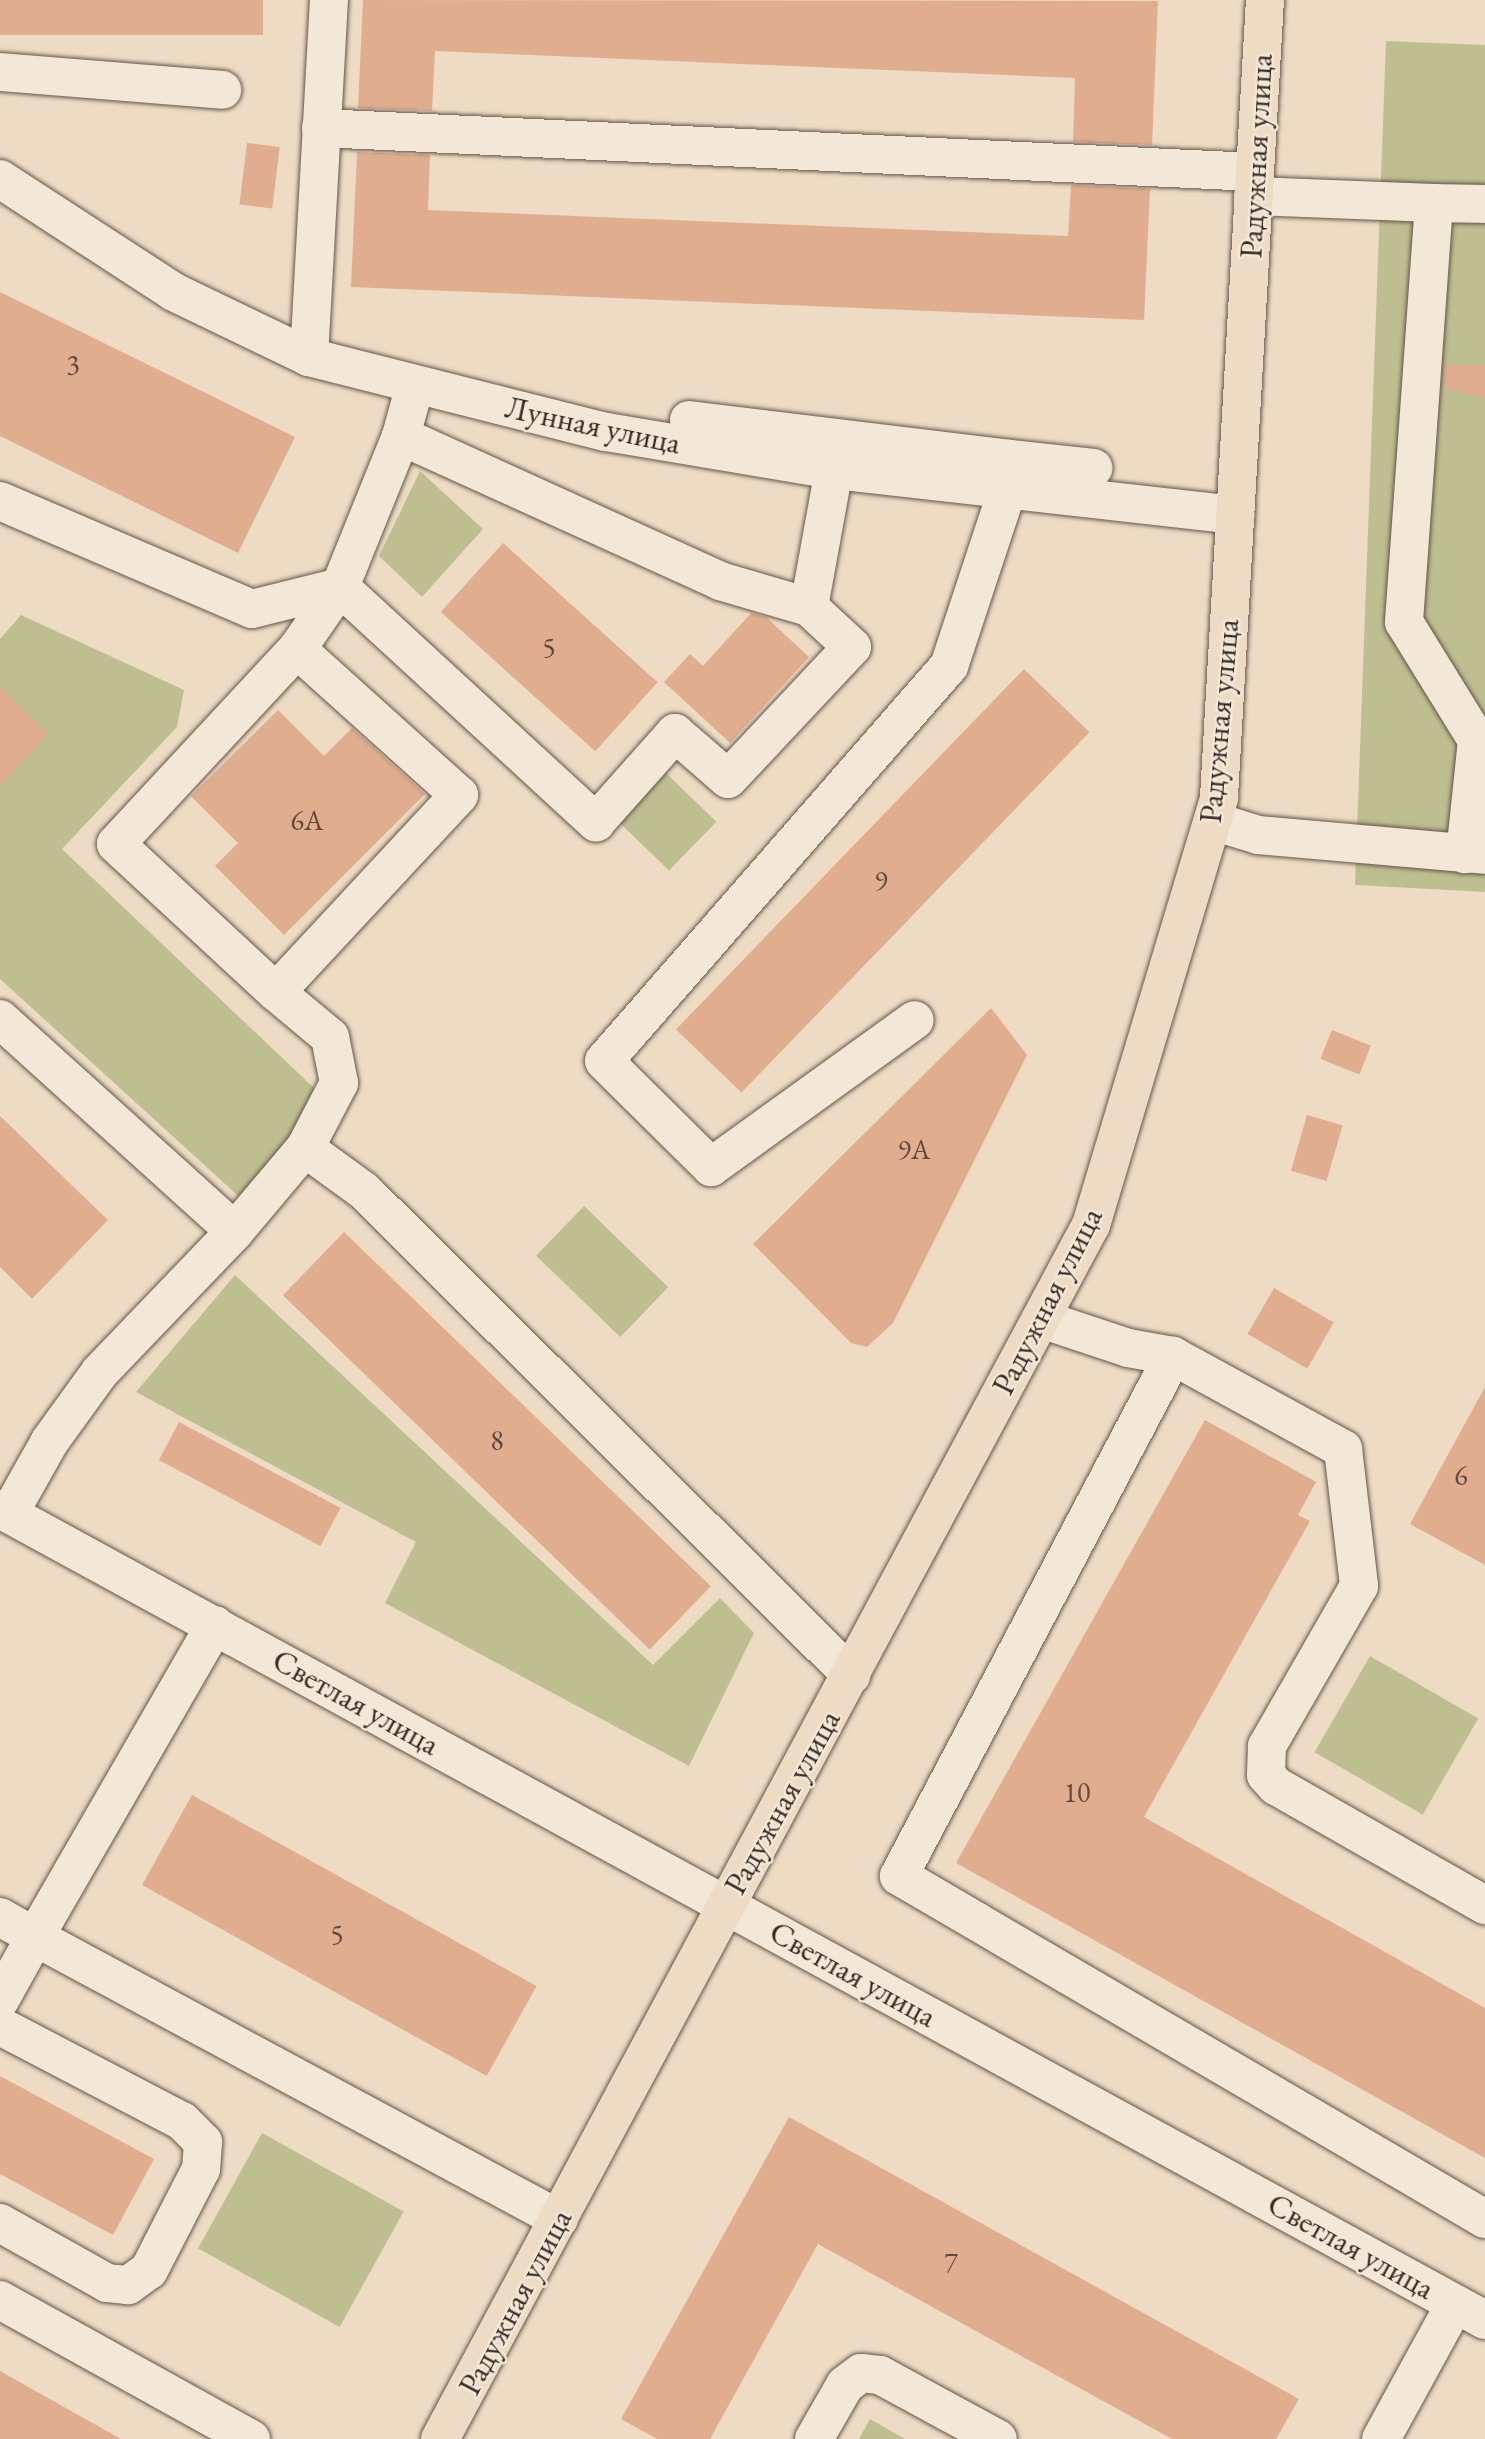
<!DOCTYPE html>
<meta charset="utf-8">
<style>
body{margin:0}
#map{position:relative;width:1485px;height:2439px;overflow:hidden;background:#eddcc3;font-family:"EB Garamond",serif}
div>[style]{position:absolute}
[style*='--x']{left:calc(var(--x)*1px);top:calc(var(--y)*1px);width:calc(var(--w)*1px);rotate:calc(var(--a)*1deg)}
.green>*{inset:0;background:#bebf90;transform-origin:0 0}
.building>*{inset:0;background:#e0ad8f;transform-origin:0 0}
.roads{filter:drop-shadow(0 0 2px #64554b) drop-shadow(0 0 2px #64554b)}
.minor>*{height:38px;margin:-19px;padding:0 19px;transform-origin:19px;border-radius:19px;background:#f3e8d8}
.major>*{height:38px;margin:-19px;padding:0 19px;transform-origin:19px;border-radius:19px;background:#eddcc3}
span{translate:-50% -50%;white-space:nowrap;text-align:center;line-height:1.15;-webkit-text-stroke:5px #f3e8d8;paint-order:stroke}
.number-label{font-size:28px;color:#61493e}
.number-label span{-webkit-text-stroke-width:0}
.street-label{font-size:32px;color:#372823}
</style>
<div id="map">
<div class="green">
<div style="clip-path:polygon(1386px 41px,1485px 45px,1485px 892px,1355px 885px)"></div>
<div style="clip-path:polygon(420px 471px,483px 529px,422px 597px,379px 556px)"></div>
<div style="clip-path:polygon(21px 615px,184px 690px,177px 727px,62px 849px,314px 1088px,276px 1169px,245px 1202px,0 979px,0 639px)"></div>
<div style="left:666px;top:773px;width:70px;height:68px;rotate:44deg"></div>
<div style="left:584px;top:1206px;width:117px;height:69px;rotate:44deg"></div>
<div style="clip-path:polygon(235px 1275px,653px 1665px,720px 1598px,754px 1633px,689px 1766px,385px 1603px,416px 1542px,136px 1392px)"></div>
<div style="left:1370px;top:1656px;width:125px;height:111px;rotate:30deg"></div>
<div style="left:262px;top:2133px;width:162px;height:132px;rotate:29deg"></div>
<div style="clip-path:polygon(870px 2419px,905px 2439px,859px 2439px)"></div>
</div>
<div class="building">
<div style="left:0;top:0;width:263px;height:35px"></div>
<div style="clip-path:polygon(363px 0,1158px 1px,1152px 145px,1073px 142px,1075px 78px,435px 51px,432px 111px,358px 108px)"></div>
<div style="left:247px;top:143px;width:33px;height:62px;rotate:7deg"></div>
<div style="clip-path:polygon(357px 152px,430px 155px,428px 210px,1068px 236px,1071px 185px,1150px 189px,1144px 320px,351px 287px)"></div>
<div style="clip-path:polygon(0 292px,295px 437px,238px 553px,0 436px)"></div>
<div style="clip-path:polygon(1444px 364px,1485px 365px,1485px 398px,1443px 388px)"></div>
<div style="left:503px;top:543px;width:208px;height:93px;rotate:42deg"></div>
<div style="clip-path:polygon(751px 613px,766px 617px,809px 657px,730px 743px,664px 682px,690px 654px,703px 666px)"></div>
<div style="left:1024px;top:669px;width:91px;height:501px;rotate:44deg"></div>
<div style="clip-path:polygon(0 687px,49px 734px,0 786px)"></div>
<div style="clip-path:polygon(278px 710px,324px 756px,352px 728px,425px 794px,284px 935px,215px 866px,238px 843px,191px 796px)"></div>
<div style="clip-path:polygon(991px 1008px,1027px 1055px,893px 1323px,867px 1347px,851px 1343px,753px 1244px)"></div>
<div style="left:1332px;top:1030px;width:42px;height:31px;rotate:22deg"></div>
<div style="left:1307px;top:1115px;width:37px;height:58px;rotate:16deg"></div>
<div style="clip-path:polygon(0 1116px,108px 1220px,32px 1299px,0 1267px)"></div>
<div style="left:344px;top:1232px;width:510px;height:88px;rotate:44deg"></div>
<div style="left:1274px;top:1288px;width:69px;height:53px;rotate:30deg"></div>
<div style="clip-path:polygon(1485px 1387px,1485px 1565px,1410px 1524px)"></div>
<div style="clip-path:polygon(1205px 1420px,1316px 1482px,1298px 1515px,1310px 1521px,1144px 1817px,1485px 2008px,1485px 2158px,956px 1863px)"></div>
<div style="left:179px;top:1422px;width:183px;height:43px;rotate:28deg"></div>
<div style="left:192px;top:1795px;width:394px;height:103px;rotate:29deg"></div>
<div style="clip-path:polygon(0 2076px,154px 2159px,113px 2235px,0 2174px)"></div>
<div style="clip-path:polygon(789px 2117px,1299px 2399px,1276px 2439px,1172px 2439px,818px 2244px,710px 2439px,657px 2439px,621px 2419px)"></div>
<div style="clip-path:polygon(0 2371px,121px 2439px,0 2439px)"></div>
</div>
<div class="roads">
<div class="minor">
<div style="--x:0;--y:72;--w:223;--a:4.6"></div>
<div style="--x:321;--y:128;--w:935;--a:2.7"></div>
<div style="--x:0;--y:179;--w:207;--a:33"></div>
<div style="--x:174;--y:292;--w:150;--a:25.7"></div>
<div style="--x:309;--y:357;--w:306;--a:14.2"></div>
<div style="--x:606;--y:432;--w:231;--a:9.5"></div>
<div style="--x:834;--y:470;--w:404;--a:6.4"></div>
<div style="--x:1253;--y:196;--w:181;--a:2.2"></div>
<div style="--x:1434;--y:203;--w:420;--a:94.1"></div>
<div style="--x:1404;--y:622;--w:139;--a:58.3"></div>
<div style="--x:1477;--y:740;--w:115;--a:96"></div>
<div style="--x:1434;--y:203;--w:51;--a:1.1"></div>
<div style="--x:309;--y:357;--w:358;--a:-86.8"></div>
<div style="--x:689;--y:420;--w:323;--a:6.9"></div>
<div style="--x:1010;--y:459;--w:32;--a:95"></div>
<div style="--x:1007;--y:491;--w:184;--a:108.3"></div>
<div style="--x:949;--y:666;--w:524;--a:131.13"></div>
<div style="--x:604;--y:1061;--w:151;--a:44.7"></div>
<div style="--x:711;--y:1167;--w:251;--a:-35.8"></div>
<div style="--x:401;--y:436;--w:350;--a:24.4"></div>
<div style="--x:720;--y:581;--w:93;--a:16.3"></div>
<div style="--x:1010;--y:459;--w:84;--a:6.1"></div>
<div style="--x:0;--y:501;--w:274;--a:23.2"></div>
<div style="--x:252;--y:609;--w:91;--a:-14"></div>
<div style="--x:340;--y:587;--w:163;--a:-68"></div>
<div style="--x:401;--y:436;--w:53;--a:-74.6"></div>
<div style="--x:297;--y:649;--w:266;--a:132.9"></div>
<div style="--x:116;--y:844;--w:218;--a:42.8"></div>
<div style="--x:276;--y:992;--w:269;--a:-47.1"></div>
<div style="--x:459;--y:795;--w:218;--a:-138"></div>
<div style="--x:297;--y:649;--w:75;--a:-55.3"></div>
<div style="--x:340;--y:587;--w:348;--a:42.6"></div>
<div style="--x:596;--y:822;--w:119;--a:-48.4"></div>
<div style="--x:675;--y:733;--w:70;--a:41"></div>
<div style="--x:728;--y:779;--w:181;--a:-46.8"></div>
<div style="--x:852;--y:647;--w:59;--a:-137.1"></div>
<div style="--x:809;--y:607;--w:139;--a:-79.7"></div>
<div style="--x:1213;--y:821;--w:47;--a:17.3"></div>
<div style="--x:1258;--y:835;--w:228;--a:5"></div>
<div style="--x:276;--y:992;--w:70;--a:39.8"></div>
<div style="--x:330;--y:1037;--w:47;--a:78.9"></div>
<div style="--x:339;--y:1083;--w:73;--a:117.6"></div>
<div style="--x:0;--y:1019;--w:316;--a:42.1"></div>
<div style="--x:1041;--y:1319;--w:92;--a:18.4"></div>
<div style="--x:1128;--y:1348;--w:46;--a:10.1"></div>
<div style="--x:1173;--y:1356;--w:194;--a:28.7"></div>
<div style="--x:1343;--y:1449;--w:138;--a:83.3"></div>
<div style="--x:1359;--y:1586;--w:185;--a:119.9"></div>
<div style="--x:1267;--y:1746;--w:29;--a:92"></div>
<div style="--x:1266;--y:1775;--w:15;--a:48"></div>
<div style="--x:1276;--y:1786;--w:241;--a:29.7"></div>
<div style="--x:1173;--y:1356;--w:588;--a:117.79"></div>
<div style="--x:899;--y:1876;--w:679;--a:30.34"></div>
<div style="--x:0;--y:1509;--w:1692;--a:28.64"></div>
<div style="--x:9;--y:1514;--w:84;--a:-60.7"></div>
<div style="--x:50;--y:1441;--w:85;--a:-54.1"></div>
<div style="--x:100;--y:1372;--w:195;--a:-46.2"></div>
<div style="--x:235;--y:1231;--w:109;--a:-49.9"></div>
<div style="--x:305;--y:1148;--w:73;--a:36.1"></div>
<div style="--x:364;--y:1191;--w:687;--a:44.82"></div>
<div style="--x:215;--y:1625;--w:360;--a:120"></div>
<div style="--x:35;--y:1937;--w:595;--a:28.29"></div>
<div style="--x:0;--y:1917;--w:40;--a:29.7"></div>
<div style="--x:35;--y:1937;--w:72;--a:119.1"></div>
<div style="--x:0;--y:2026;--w:205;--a:27.6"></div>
<div style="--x:182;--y:2121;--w:30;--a:45"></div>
<div style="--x:203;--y:2142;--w:27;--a:94"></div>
<div style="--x:201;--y:2169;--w:114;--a:117.2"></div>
<div style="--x:149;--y:2270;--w:26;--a:144"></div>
<div style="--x:128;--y:2285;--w:21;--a:-175"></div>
<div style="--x:107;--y:2283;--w:123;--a:-150.7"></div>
<div style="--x:0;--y:2300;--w:287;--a:29"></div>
<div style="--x:814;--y:2439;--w:62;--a:-60.1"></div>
<div style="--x:845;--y:2385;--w:20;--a:-37"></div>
<div style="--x:861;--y:2373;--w:19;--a:6"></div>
<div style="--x:880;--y:2375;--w:134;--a:28.5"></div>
<div style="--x:1381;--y:2439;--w:154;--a:-61.3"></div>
</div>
<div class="major">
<div style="--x:440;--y:2439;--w:1378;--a:-61.8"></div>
<div style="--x:1091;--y:1225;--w:447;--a:-73.3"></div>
<div style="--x:1219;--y:797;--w:798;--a:-86.7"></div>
</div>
</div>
<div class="number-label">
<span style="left:73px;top:364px">3</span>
<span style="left:549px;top:647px">5</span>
<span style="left:307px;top:820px">6А</span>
<span style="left:881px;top:880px">9</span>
<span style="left:914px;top:1149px">9А</span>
<span style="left:497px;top:1440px">8</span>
<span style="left:1461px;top:1475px">6</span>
<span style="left:1077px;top:1792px">10</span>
<span style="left:337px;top:1934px">5</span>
<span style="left:951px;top:2262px">7</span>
</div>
<div class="street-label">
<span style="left:1256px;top:156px;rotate:-87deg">Радужная улица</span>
<span style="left:593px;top:425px;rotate:12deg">Лунная улица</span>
<span style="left:1219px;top:721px;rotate:-85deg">Радужная улица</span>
<span style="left:1047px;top:1301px;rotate:-63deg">Радужная улица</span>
<span style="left:356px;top:1702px;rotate:29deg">Светлая улица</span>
<span style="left:782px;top:1802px;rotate:-61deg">Радужная улица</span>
<span style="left:853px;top:1974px;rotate:29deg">Светлая улица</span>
<span style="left:1351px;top:2246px;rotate:29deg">Светлая улица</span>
<span style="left:515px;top:2302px;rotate:-62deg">Радужная улица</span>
</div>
</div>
